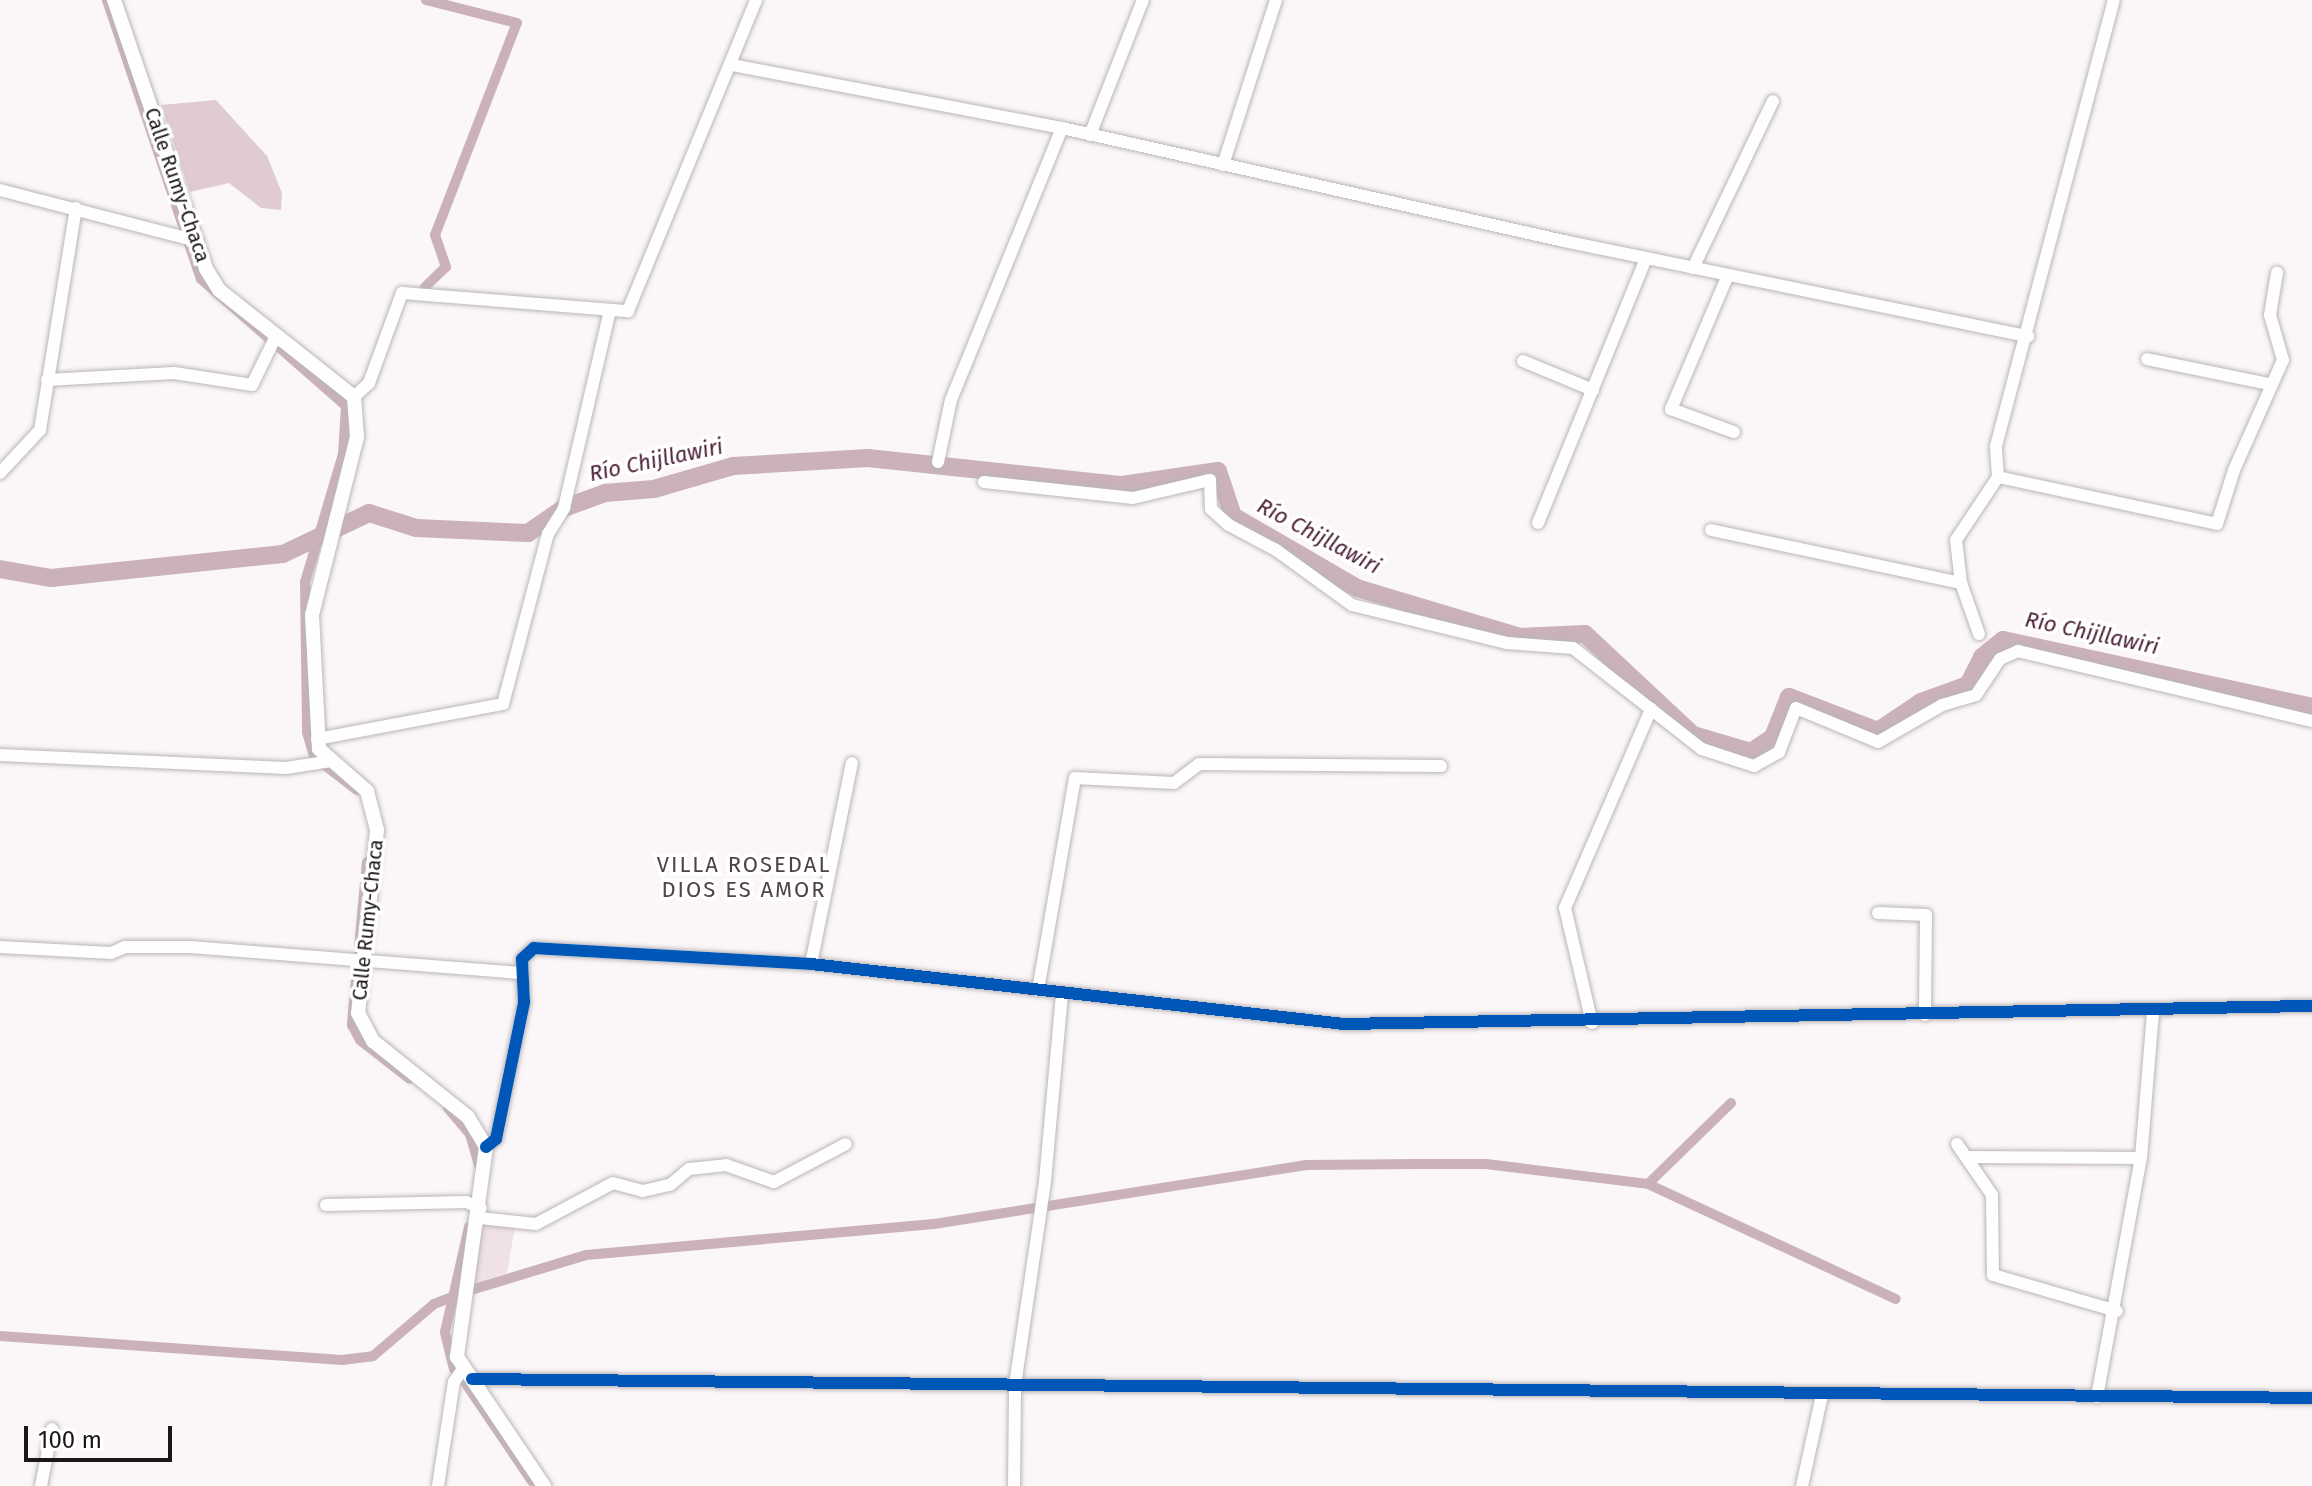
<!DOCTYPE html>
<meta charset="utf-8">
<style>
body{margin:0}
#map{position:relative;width:2312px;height:1486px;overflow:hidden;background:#fbf6f8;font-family:"Fira Sans",sans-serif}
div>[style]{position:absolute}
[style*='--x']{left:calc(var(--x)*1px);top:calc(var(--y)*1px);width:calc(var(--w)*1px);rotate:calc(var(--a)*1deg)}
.green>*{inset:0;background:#efe1e6}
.forest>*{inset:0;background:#e0cbd4}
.canal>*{height:10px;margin:-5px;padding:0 5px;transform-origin:5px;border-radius:5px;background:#cab1bc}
.river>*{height:18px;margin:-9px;padding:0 9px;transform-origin:9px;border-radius:9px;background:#cab1bc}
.roads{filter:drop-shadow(0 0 2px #bab5b7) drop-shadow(0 0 2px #bab5b7)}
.minor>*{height:12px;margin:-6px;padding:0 6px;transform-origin:6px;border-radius:6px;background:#fefefe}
.tertiary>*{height:14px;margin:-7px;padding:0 7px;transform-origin:7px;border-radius:7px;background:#fefefe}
.cycleway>*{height:12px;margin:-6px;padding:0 6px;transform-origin:6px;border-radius:6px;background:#0057b8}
span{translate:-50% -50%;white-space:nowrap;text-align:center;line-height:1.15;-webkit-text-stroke:7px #fff;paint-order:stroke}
.street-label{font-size:20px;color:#1c1618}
.water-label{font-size:22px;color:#4b1f35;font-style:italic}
.neighbourhood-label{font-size:22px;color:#504348;letter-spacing:2px}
.scale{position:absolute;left:24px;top:1426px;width:148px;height:36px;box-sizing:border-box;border:4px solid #1c1618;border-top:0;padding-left:10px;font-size:24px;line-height:28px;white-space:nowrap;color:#1c1618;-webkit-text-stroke:6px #fff;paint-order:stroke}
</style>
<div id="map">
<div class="green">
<div style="clip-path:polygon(484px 1223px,515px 1226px,507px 1273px,472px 1286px)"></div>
</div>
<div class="forest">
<div style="clip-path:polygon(216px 100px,267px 156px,282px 193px,281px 210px,261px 208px,229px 183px,190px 192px,161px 105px)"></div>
</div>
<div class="canal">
<div style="--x:107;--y:0;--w:294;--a:71.4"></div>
<div style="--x:201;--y:279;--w:193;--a:41.2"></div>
<div style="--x:346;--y:406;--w:48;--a:93.6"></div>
<div style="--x:343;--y:454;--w:134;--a:106.5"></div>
<div style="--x:305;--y:582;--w:150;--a:89.2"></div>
<div style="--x:307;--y:732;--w:26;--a:74"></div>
<div style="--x:314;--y:757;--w:54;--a:37.5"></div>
<div style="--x:425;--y:287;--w:29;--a:-44"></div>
<div style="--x:446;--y:267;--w:34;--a:-109"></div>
<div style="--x:435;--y:235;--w:227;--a:-68.9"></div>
<div style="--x:517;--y:23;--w:94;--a:-165.8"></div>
<div style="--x:367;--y:862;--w:164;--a:95.3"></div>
<div style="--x:352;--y:1025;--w:17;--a:62"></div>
<div style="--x:360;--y:1040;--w:63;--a:38"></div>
<div style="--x:448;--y:1108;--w:34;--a:50"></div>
<div style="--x:470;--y:1134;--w:33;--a:74"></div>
<div style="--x:1648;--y:1184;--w:116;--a:-44.3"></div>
<div style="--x:471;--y:1290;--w:120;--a:-16.9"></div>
<div style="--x:586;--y:1255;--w:349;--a:-5.1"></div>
<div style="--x:934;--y:1224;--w:377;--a:-9"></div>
<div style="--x:1306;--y:1165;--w:113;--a:-0.5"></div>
<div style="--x:1419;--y:1164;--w:67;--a:0"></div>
<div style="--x:1486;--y:1164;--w:163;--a:7"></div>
<div style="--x:1648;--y:1184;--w:273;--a:24.9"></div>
<div style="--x:0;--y:1336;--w:343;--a:4"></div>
<div style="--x:342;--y:1360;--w:31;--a:-7"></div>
<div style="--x:373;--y:1356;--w:80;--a:-40.4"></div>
<div style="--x:434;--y:1304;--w:25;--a:-21"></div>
<div style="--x:454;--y:1369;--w:38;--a:-104"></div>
<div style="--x:445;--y:1332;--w:108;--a:-77.1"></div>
<div style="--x:464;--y:1381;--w:121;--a:55.8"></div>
</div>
<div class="river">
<div style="--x:0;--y:569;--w:52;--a:10"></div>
<div style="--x:51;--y:578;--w:233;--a:-5.9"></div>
<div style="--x:283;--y:554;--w:95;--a:-25.5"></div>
<div style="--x:369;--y:513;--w:49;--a:17.7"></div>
<div style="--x:416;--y:528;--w:112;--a:2.6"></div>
<div style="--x:528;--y:533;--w:44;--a:-34.8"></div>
<div style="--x:564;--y:508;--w:44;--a:-20.1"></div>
<div style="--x:605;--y:493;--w:49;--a:-4.7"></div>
<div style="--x:654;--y:489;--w:82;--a:-16.2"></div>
<div style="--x:733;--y:466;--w:135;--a:-3.4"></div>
<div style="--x:868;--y:458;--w:255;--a:6.1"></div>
<div style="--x:1122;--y:485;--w:97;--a:-8.3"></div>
<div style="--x:1218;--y:471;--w:47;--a:71.6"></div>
<div style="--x:1233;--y:516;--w:143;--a:30.1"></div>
<div style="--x:1357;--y:588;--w:170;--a:16.7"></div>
<div style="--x:1520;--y:637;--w:65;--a:-2.6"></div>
<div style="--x:1585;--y:634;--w:148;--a:43.1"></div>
<div style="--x:1693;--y:735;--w:60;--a:16.3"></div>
<div style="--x:1751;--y:752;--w:27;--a:-34"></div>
<div style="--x:1773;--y:737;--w:43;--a:-68.2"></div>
<div style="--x:1789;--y:697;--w:95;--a:20.9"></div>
<div style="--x:1878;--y:731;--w:52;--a:-34"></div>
<div style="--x:1921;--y:702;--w:50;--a:-19.9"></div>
<div style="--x:1968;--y:685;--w:31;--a:-63"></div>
<div style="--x:1982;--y:657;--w:27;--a:-39"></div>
<div style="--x:2003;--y:640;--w:316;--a:12.2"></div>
</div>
<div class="roads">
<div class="minor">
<div style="--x:732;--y:65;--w:336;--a:10.8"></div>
<div style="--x:1062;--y:128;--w:515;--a:12.69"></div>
<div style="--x:1564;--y:241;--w:474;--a:11.6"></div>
<div style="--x:1090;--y:135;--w:145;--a:-68.6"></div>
<div style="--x:1223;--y:165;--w:173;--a:-72.2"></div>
<div style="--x:0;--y:190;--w:200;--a:14.5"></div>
<div style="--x:1693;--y:268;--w:185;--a:-64.4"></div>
<div style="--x:1728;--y:275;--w:146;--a:113"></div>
<div style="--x:1671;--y:409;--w:67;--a:20.1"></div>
<div style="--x:2147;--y:359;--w:125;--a:11.6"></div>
<div style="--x:1523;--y:361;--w:76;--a:22.5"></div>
<div style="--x:47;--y:380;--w:127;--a:-3.2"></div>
<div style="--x:174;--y:373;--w:79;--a:8.7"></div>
<div style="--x:252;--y:385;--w:52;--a:-63.9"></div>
<div style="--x:354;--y:397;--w:21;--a:-43"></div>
<div style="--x:369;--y:383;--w:96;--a:-69.9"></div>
<div style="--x:402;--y:293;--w:227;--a:4.6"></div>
<div style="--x:628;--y:311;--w:336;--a:-67.6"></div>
<div style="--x:938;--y:462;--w:63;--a:-78.2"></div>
<div style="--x:951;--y:400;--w:294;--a:-67.8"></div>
<div style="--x:0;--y:473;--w:59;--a:-47.1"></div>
<div style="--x:40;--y:430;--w:225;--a:-80.8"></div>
<div style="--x:1998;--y:477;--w:224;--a:12.1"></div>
<div style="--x:2217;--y:524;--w:57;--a:-72.5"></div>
<div style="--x:2234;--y:470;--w:120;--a:-66"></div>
<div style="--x:2283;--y:360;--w:47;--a:-106.1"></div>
<div style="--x:2270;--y:315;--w:43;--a:-80.5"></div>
<div style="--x:984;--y:482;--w:150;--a:6.1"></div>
<div style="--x:1133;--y:498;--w:79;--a:-13.2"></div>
<div style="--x:1210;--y:480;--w:29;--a:88"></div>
<div style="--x:1211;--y:509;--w:24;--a:42"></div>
<div style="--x:1229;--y:525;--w:53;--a:28"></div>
<div style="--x:1276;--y:550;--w:94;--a:35.9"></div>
<div style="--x:1352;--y:605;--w:160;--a:13.8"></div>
<div style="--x:1507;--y:643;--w:66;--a:4.3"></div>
<div style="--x:1573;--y:648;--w:164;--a:38.1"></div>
<div style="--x:1702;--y:749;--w:55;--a:18.1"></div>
<div style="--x:1754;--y:766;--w:29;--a:-29"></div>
<div style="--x:1779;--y:752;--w:47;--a:-68.9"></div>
<div style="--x:1796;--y:708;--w:89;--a:22.5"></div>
<div style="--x:1878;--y:742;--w:74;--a:-30"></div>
<div style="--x:1942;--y:705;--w:35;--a:-16"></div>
<div style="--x:1976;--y:695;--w:43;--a:-56.3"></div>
<div style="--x:2000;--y:659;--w:20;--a:-24"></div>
<div style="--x:2018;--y:651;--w:302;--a:13.4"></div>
<div style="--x:1538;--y:523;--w:286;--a:-67.8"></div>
<div style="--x:1711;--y:530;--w:256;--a:12"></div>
<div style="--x:1979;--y:634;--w:54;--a:-109.4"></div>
<div style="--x:1961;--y:583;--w:43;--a:-96.6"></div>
<div style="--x:1956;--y:540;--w:76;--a:-56.3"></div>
<div style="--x:1998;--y:477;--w:31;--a:-94"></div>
<div style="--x:1996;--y:446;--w:461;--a:-75.2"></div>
<div style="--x:317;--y:739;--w:189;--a:-10.7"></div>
<div style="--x:503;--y:704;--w:176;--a:-75.2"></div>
<div style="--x:548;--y:534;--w:31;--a:-58"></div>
<div style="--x:564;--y:508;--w:202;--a:-76.9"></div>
<div style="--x:0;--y:755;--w:286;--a:2.6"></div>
<div style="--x:286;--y:768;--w:47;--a:-8.7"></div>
<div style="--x:1878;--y:913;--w:48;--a:2.4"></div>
<div style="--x:1926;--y:915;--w:100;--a:90.6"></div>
<div style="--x:0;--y:947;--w:111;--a:3.1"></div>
<div style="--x:111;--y:953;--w:15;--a:-23"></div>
<div style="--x:125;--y:947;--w:65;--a:0"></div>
<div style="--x:190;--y:947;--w:334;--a:4.5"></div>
<div style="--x:811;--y:964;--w:205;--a:-78.5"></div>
<div style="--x:1038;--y:990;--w:215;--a:-80.1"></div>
<div style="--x:1075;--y:778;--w:99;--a:2.9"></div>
<div style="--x:1174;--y:783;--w:31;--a:-37"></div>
<div style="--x:1199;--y:764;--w:242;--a:0.5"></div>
<div style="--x:1592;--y:1023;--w:118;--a:-103.2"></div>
<div style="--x:1565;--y:908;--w:217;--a:-66.6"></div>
<div style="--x:1957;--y:1144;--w:62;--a:55.5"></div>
<div style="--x:1992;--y:1195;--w:80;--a:89.3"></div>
<div style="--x:1993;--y:1275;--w:129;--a:16.2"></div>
<div style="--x:486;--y:1147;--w:13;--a:-39"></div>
<div style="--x:496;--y:1139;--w:140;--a:-78.4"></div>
<div style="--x:524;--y:1002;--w:43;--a:-92.7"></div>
<div style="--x:522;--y:959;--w:16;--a:-43"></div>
<div style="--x:534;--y:948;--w:277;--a:3.3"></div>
<div style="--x:811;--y:964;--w:536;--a:6.42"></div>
<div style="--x:1344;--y:1024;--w:968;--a:-1.07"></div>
<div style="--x:1968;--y:1157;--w:173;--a:0.3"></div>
<div style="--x:326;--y:1205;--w:140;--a:-1.2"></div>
<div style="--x:466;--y:1202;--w:16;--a:22"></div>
<div style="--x:480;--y:1218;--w:56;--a:6.1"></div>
<div style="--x:536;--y:1224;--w:87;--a:-28"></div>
<div style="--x:613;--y:1183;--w:31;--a:15"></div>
<div style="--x:643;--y:1191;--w:28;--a:-13"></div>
<div style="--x:670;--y:1185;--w:25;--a:-40"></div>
<div style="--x:689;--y:1169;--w:37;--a:-6"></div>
<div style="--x:726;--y:1165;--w:51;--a:19.5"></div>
<div style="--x:774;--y:1182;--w:81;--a:-27.8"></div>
<div style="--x:472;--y:1379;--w:1840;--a:0.59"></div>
<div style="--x:2097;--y:1397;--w:243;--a:-79.6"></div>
<div style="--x:2141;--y:1158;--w:146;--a:-85.3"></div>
<div style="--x:41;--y:1486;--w:58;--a:-79.1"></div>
<div style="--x:438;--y:1486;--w:105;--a:-81.3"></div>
<div style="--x:454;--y:1382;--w:18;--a:-56"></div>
<div style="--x:1014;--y:1486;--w:101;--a:-89.4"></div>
<div style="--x:1015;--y:1385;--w:206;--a:-81.6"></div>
<div style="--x:1045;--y:1181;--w:189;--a:-84.8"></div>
<div style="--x:1802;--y:1486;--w:93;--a:-77.6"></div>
</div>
<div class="tertiary">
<div style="--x:114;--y:0;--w:284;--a:71.1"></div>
<div style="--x:206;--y:269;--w:25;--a:58"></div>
<div style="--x:219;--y:290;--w:172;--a:38.4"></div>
<div style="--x:354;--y:397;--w:40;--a:85.7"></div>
<div style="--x:357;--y:437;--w:184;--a:104.2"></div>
<div style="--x:312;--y:615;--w:134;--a:87"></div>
<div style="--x:319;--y:749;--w:64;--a:41.2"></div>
<div style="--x:367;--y:791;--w:40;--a:75.6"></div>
<div style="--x:377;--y:830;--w:184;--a:95.9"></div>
<div style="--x:358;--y:1013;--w:32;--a:62"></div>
<div style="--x:373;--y:1041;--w:122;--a:38.7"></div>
<div style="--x:468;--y:1117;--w:35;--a:59"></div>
<div style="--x:486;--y:1147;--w:212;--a:97.9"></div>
<div style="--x:457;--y:1357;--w:156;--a:56"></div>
</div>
</div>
<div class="cycleway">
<div style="--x:486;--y:1147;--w:13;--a:-39"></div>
<div style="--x:496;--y:1139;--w:140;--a:-78.4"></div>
<div style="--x:524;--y:1002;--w:43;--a:-92.7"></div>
<div style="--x:522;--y:959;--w:16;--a:-43"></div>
<div style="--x:534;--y:948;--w:277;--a:3.3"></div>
<div style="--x:811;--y:964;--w:536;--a:6.42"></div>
<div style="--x:1344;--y:1024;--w:968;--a:-1.07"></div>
<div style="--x:472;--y:1379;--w:1840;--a:0.59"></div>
</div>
<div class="street-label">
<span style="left:177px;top:185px;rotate:71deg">Calle Rumy-Chaca</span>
<span style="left:368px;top:920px;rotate:-84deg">Calle Rumy-Chaca</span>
</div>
<div class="water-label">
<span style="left:656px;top:460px;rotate:-12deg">Río Chijllawiri</span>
<span style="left:1319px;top:536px;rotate:28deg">Río Chijllawiri</span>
<span style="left:2092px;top:633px;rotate:12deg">Río Chijllawiri</span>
</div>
<div class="neighbourhood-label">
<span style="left:744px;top:877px">VILLA ROSEDAL<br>DIOS ES AMOR</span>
</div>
<div class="scale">100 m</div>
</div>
